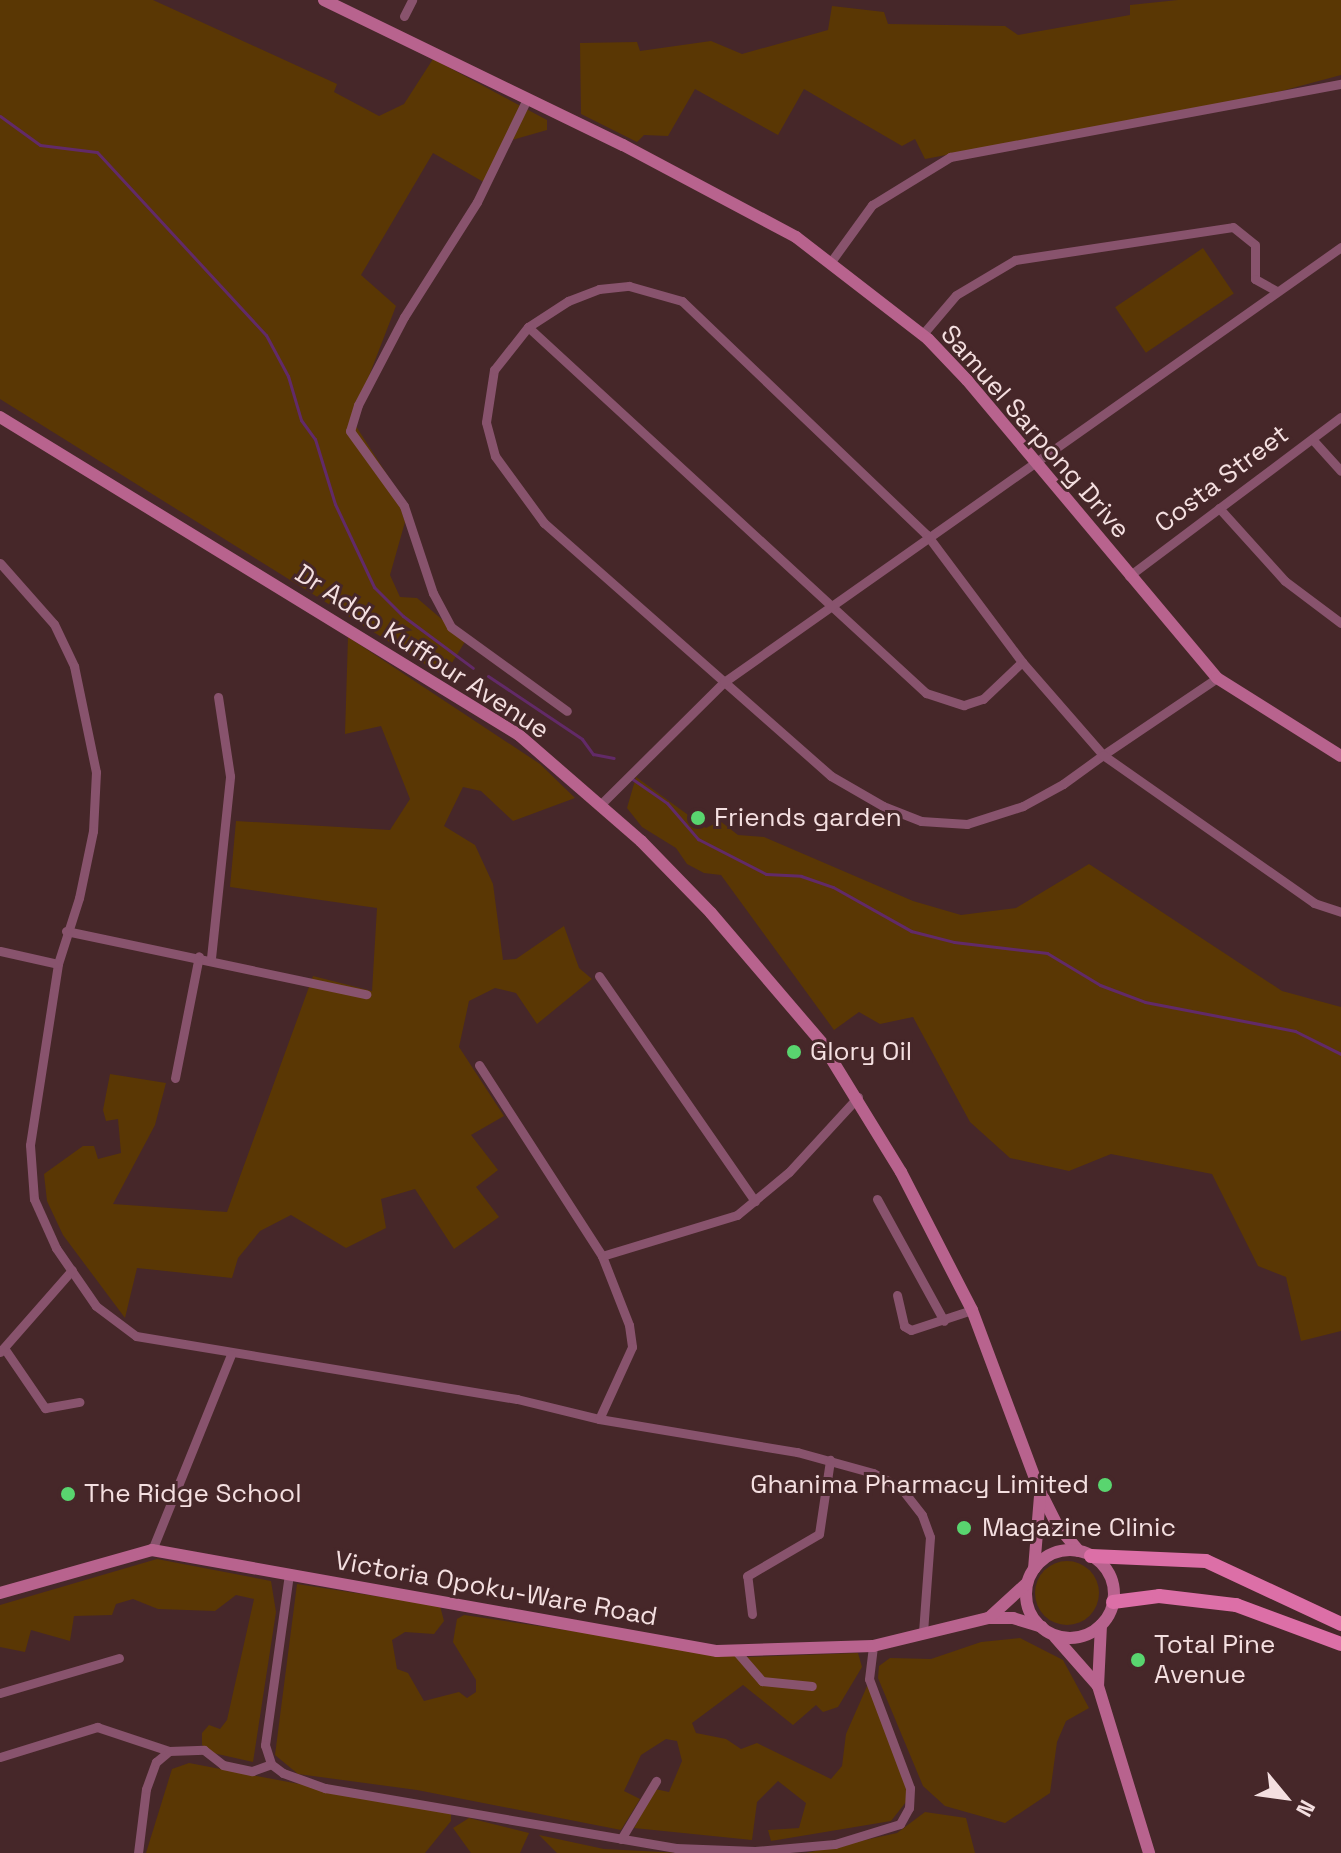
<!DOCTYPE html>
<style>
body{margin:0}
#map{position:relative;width:1341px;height:1853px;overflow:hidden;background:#462729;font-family:"Space Grotesk",sans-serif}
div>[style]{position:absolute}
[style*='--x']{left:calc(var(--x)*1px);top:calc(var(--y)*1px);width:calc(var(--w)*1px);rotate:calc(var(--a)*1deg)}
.green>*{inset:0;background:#5a3704;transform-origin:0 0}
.round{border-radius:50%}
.stream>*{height:3px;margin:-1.5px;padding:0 1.5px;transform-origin:1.5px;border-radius:1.5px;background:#622a68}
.street>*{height:9px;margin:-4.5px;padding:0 4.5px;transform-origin:4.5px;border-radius:4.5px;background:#88536d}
.secondary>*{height:12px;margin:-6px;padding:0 6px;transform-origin:6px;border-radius:6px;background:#b8638e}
.secondary>.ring{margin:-6px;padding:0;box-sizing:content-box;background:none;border:12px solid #b8638e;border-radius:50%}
.primary>*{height:14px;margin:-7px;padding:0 7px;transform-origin:7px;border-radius:7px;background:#dc6fa7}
.dots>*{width:22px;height:22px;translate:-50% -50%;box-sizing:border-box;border:4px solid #462729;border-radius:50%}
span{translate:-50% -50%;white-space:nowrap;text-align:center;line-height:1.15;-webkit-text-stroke:6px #462729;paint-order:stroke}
.street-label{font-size:26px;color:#f4dfe0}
.poi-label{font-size:26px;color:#f4dfe0}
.left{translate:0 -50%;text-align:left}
.right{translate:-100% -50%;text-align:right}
.north{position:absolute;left:1245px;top:1757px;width:80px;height:80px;-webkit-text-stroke:6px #462729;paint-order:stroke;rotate:119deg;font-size:22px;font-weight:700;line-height:32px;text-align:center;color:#f4dfe0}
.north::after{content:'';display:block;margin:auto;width:28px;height:36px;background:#f4dfe0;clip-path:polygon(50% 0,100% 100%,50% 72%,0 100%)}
</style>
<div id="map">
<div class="green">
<div style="clip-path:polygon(0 0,153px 0,337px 84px,334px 92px,379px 116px,404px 104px,433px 59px,547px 120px,547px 130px,512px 140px,487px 184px,433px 153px,361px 275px,396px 306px,352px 420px,393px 484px,405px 522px,390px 575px,400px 597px,417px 598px,466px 640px,444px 676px,0 399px)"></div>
<div style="clip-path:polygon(1178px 0,1341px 0,1341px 75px,1274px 93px,925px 159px,915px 139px,902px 146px,804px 89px,778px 135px,695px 89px,668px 136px,644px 135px,637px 142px,581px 114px,580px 43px,637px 42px,640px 51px,711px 41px,742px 54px,828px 30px,832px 6px,884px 12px,888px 24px,1005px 26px,1018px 35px,1130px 15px,1130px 5px)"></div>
<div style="left:1203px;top:248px;width:55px;height:106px;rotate:56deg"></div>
<div style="clip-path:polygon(348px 637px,540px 764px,575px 798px,513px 821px,481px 791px,463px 787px,444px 826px,475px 845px,493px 884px,503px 960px,516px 959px,564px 926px,579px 968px,592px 979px,537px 1024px,516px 993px,495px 988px,469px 1001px,459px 1047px,504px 1116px,471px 1135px,498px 1170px,476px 1187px,499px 1217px,454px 1249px,415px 1189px,381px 1199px,386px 1228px,346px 1248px,291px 1215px,260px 1231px,238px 1258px,232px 1278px,137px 1268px,125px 1318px,63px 1235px,47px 1201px,44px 1174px,83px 1146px,94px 1146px,98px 1159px,121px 1153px,118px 1119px,106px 1121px,103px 1110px,110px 1074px,166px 1083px,155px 1125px,113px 1204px,227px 1212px,313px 976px,372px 991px,377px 908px,230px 887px,236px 821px,390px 830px,410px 799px,381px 726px,345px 734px)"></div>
<div style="clip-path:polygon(636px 777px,706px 828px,720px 821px,738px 835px,764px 837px,913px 901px,961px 915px,1016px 908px,1089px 864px,1282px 991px,1341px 1007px,1341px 1331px,1301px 1341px,1286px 1277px,1258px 1266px,1212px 1174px,1111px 1154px,1069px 1171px,1010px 1158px,970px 1122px,913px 1017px,880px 1024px,859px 1012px,834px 1030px,721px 875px,704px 873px,687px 864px,676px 848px,642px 827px,627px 808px)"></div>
<div style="clip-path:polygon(157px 1559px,271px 1581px,276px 1612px,253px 1762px,213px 1753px,202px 1745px,202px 1733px,209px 1725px,220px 1729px,227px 1720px,254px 1599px,236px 1595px,215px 1611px,158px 1609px,133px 1599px,116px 1604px,112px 1615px,74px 1616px,70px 1641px,31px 1630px,25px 1652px,0 1647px,0 1605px)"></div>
<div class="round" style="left:1035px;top:1561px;width:64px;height:64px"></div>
<div style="clip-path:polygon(297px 1584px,440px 1606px,444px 1621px,434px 1634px,405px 1632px,392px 1640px,397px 1669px,408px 1673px,424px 1701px,459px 1692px,467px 1698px,476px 1692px,476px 1680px,453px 1642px,457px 1619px,464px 1615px,748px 1657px,858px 1653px,862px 1667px,838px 1707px,823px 1712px,816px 1705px,793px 1725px,743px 1685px,692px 1723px,696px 1733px,726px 1739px,741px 1749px,757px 1743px,831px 1779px,842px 1766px,846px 1734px,868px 1684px,907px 1790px,906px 1802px,891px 1821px,771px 1841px,768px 1830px,799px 1828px,806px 1803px,778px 1781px,757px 1802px,752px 1840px,634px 1828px,655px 1789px,669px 1792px,682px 1761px,677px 1741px,666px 1739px,641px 1755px,624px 1791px,640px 1799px,621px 1830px,417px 1790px,298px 1774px,275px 1755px)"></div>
<div style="clip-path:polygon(1020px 1638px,1063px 1660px,1089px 1708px,1066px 1721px,1057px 1742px,1050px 1793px,1005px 1823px,945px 1806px,923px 1786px,878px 1678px,879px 1666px,890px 1658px,931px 1659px,981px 1642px)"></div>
<div style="clip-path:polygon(189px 1763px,451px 1813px,451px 1821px,425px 1853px,146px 1853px,172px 1769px)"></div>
<div style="clip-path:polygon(925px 1812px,966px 1818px,975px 1853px,806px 1853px,897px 1833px)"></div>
<div style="clip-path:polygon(469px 1818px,529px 1833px,520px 1853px,471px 1853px,453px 1828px)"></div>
<div style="clip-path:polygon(539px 1835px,604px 1849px,681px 1853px,557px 1853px)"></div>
</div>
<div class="stream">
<div style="--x:0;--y:116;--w:49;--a:35.9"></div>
<div style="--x:40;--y:145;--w:57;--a:7"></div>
<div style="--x:97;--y:152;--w:249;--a:47.3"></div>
<div style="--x:266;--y:335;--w:47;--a:61.8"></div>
<div style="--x:288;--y:376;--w:46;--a:73.5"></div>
<div style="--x:301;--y:420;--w:24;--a:54"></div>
<div style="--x:315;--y:439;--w:68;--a:72.9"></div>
<div style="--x:335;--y:504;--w:92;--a:64.8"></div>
<div style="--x:374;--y:587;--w:41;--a:45"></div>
<div style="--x:403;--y:616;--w:87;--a:36.6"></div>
<div style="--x:488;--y:676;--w:113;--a:33.8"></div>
<div style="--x:582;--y:739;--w:19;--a:54"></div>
<div style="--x:593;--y:754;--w:21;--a:11"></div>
<div style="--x:631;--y:778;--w:44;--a:34.8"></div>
<div style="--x:667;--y:803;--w:48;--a:49.3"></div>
<div style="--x:698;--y:839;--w:76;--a:27.2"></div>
<div style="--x:766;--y:874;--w:35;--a:3"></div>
<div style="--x:801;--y:876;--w:34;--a:19"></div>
<div style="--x:833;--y:887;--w:90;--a:29.4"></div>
<div style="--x:911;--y:931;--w:44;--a:14.3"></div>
<div style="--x:954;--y:942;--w:94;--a:6.7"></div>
<div style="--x:1047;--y:953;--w:62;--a:31.1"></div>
<div style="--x:1100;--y:985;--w:48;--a:20.7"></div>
<div style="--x:1145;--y:1002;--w:153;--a:10.9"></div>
<div style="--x:1295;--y:1031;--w:51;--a:26.6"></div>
</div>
<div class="street">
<div style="--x:404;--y:16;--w:18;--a:-63"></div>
<div style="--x:527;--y:99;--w:114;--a:115.9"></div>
<div style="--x:477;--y:202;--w:136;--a:122.4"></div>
<div style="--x:404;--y:317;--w:99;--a:117.6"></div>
<div style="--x:358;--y:405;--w:27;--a:107"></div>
<div style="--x:350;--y:431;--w:92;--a:54.2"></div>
<div style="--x:404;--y:506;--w:92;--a:71.6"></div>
<div style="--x:433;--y:593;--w:38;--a:62"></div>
<div style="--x:451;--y:627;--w:143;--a:35.9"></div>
<div style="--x:830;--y:263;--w:72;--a:-54.1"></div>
<div style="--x:872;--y:205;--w:92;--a:-31.6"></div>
<div style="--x:950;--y:157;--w:398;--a:-10.6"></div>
<div style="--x:528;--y:327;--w:541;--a:42.6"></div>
<div style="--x:926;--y:693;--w:40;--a:18"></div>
<div style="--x:964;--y:705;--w:20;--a:-18"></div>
<div style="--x:983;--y:699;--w:54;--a:-43.5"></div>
<div style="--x:922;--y:335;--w:52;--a:-49.6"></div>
<div style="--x:956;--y:295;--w:69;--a:-30.7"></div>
<div style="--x:1015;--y:260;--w:220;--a:-8.6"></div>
<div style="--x:1233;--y:227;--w:28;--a:39"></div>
<div style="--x:1255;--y:245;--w:34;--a:90"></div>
<div style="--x:1255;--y:279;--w:25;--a:29"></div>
<div style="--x:1312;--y:439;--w:43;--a:47.8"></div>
<div style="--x:1219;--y:508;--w:98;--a:47.9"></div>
<div style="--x:1285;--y:581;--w:70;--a:36.9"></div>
<div style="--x:0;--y:563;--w:81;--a:48.5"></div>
<div style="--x:54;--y:624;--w:47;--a:64.5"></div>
<div style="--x:74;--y:666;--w:108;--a:78.3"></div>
<div style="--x:96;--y:772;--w:59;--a:92.9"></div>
<div style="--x:93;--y:831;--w:68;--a:101.8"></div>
<div style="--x:79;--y:898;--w:69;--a:107.7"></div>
<div style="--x:58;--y:964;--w:183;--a:98.8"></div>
<div style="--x:30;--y:1145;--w:54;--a:85.8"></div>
<div style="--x:34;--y:1199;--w:54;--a:65.8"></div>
<div style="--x:56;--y:1248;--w:70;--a:55.4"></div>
<div style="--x:96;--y:1306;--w:50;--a:36.9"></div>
<div style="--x:136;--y:1336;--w:386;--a:9.4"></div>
<div style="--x:517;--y:1399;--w:84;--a:13.7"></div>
<div style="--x:599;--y:1419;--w:201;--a:9.5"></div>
<div style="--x:797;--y:1452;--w:79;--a:15.4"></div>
<div style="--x:873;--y:1473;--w:32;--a:28"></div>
<div style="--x:901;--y:1488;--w:34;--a:52"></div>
<div style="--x:922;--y:1515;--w:23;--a:70"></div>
<div style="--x:930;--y:1537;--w:96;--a:94.2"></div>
<div style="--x:1129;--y:576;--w:265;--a:-36.9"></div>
<div style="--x:1217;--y:678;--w:138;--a:146"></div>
<div style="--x:1103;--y:755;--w:49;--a:144.1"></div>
<div style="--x:1063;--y:784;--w:46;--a:151.2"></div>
<div style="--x:1023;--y:806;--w:59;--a:162.2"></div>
<div style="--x:967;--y:824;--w:46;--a:-176.3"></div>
<div style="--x:921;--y:821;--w:41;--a:-158.5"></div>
<div style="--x:883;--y:806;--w:60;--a:-150"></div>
<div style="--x:831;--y:776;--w:383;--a:-138.6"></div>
<div style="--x:544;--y:523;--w:83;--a:-126.2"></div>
<div style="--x:495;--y:456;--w:35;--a:-105"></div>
<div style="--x:486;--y:422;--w:53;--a:-81.3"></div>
<div style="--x:494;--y:370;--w:55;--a:-51.7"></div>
<div style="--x:528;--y:327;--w:48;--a:-33"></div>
<div style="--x:568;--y:301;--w:33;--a:-21"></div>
<div style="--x:599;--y:289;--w:30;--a:-6"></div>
<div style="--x:629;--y:286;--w:55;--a:15.8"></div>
<div style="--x:682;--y:301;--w:339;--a:43.7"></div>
<div style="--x:927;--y:535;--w:159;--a:53.2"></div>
<div style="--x:1022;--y:662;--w:123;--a:48.9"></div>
<div style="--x:1103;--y:755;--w:258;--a:35"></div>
<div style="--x:1314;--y:903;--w:28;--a:18"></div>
<div style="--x:600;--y:805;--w:175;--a:-44.8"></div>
<div style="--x:724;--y:682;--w:755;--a:-35.18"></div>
<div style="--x:66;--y:931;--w:307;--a:11.9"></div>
<div style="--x:0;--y:951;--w:59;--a:12.6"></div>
<div style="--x:211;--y:958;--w:183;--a:-84"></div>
<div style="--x:230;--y:776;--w:80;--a:-98.6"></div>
<div style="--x:599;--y:976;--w:274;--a:55.3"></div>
<div style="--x:479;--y:1065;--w:227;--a:57.2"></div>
<div style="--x:602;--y:1256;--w:74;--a:68.6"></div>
<div style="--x:629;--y:1325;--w:22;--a:82"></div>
<div style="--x:632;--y:1347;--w:79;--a:114.6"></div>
<div style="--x:175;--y:1078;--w:124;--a:-78.9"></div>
<div style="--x:877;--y:1199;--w:139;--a:61.2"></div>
<div style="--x:602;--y:1256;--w:141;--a:-16.9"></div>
<div style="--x:737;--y:1215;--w:67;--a:-39.6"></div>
<div style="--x:789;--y:1172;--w:102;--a:-47.4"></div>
<div style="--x:897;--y:1295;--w:32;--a:77"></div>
<div style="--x:904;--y:1326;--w:8;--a:30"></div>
<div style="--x:911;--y:1330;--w:64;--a:-18.2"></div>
<div style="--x:4;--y:1348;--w:73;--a:55.7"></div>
<div style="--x:45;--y:1408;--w:35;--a:-10"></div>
<div style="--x:0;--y:1352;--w:109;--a:-48.7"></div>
<div style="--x:152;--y:1550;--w:211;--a:-68"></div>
<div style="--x:289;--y:1574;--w:173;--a:98"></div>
<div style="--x:265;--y:1745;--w:20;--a:72"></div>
<div style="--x:271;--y:1764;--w:15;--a:37"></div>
<div style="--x:283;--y:1773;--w:45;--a:19.7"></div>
<div style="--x:325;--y:1788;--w:356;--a:9.7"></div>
<div style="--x:676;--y:1848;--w:79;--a:2.2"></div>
<div style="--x:755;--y:1851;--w:80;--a:-5"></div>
<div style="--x:835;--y:1844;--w:68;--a:-17.1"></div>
<div style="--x:900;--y:1824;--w:18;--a:-61"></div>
<div style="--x:909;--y:1808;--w:20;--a:-87"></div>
<div style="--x:910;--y:1788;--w:116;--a:-110.6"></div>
<div style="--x:869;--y:1679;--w:33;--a:-83"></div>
<div style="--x:752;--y:1614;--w:38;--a:-97"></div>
<div style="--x:747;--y:1576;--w:83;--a:-30.3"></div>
<div style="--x:819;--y:1534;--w:75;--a:-81.5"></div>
<div style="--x:736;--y:1651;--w:40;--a:49"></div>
<div style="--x:762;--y:1681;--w:50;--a:5.7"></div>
<div style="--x:0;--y:1693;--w:124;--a:-16.4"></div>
<div style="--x:0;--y:1757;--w:102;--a:-17.2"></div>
<div style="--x:97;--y:1727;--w:76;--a:18.4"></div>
<div style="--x:621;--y:1839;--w:68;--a:-58.9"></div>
<div style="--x:138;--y:1853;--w:64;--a:-82.9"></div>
<div style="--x:146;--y:1789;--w:29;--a:-70"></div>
<div style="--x:156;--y:1762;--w:17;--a:-40"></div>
<div style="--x:169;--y:1751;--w:35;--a:-2"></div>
<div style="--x:204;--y:1750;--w:24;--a:38"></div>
<div style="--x:223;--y:1765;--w:30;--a:12"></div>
<div style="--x:252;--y:1771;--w:20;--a:-20"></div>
</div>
<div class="secondary">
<div style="--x:324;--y:0;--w:332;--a:25.9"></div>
<div style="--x:623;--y:145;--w:196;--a:28"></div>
<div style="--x:796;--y:237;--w:167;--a:37.7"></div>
<div style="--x:928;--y:339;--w:57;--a:46.4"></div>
<div style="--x:967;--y:380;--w:389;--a:50"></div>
<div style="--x:1217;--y:678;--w:146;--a:32.2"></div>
<div style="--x:0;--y:417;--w:609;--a:31.5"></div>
<div style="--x:519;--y:735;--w:162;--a:41"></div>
<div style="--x:641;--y:841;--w:100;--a:45.8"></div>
<div style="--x:711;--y:913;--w:170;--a:49.5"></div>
<div style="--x:821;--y:1042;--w:153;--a:58.4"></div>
<div style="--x:901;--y:1172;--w:155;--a:62.8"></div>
<div style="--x:972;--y:1310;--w:191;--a:69.5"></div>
<div style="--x:1039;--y:1489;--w:40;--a:63.4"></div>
<div style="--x:1057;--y:1525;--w:34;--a:50"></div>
<div class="ring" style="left:1026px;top:1550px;width:76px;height:76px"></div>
<div style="--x:1034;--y:1569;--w:73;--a:-85.3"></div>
<div style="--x:0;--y:1593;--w:158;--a:-15.8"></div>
<div style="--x:152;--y:1550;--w:574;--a:10.14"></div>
<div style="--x:717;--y:1651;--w:156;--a:-1.8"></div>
<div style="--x:873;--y:1646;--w:118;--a:-13.7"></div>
<div style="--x:988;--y:1618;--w:25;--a:0"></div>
<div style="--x:1013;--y:1618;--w:30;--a:17"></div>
<div style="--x:991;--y:1616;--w:49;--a:-42.5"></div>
<div style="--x:1101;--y:1625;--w:61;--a:92.8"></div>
<div style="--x:1098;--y:1686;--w:175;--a:73"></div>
<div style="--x:1055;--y:1637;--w:65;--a:48.7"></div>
</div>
<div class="primary">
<div style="--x:1091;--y:1556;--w:115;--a:2.5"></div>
<div style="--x:1206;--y:1561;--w:149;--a:25"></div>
<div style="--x:1113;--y:1602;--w:46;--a:-7.4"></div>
<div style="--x:1159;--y:1596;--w:78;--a:6.7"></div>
<div style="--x:1236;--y:1605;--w:112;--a:20.4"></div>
</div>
<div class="dots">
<div style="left:698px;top:818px;background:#59d56f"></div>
<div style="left:794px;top:1052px;background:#59d56f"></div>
<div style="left:1105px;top:1485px;background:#59d56f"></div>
<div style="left:68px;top:1494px;background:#59d56f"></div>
<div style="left:964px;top:1528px;background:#59d56f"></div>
<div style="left:1138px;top:1660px;background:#59d56f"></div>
</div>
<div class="street-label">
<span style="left:1035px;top:432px;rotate:49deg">Samuel Sarpong Drive</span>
<span style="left:1222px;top:479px;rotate:-37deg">Costa Street</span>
<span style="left:422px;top:652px;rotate:33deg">Dr Addo Kuffour Avenue</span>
<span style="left:496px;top:1589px;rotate:10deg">Victoria Opoku-Ware Road</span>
</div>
<div class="poi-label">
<span class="left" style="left:714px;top:818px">Friends garden</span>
<span class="left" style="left:810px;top:1052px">Glory Oil</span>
<span class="right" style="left:1089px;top:1485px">Ghanima Pharmacy Limited</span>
<span class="left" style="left:84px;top:1494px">The Ridge School</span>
<span class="left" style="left:982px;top:1528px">Magazine Clinic</span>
<span class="left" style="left:1154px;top:1660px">Total Pine<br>Avenue</span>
</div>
<div class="north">N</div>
</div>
